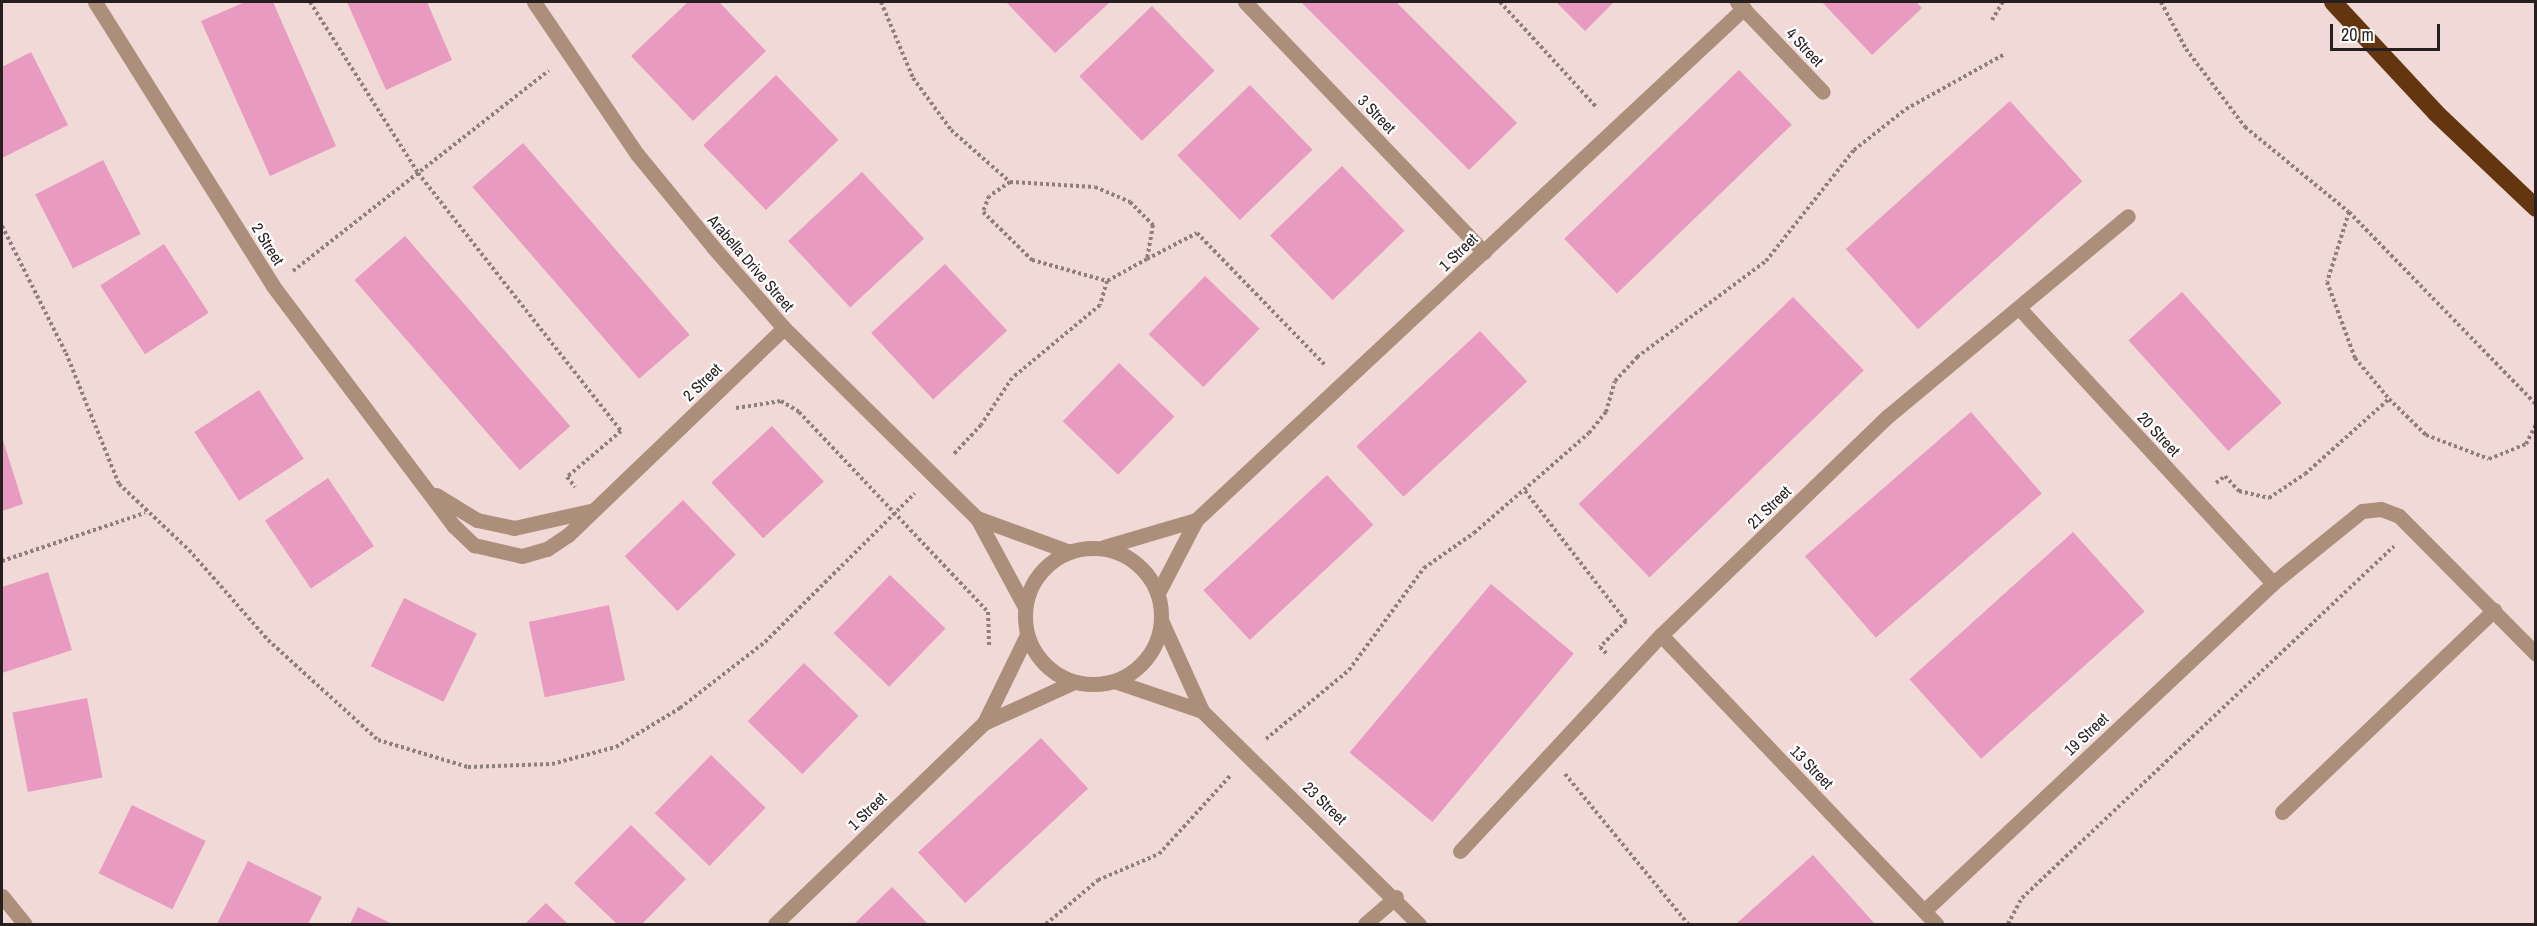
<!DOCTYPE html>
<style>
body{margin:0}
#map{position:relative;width:2537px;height:926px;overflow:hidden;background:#f0d9d7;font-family:"Archivo Narrow",sans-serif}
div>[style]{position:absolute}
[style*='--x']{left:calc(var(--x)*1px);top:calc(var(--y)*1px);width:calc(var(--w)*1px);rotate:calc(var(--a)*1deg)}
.building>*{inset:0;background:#e89ac0;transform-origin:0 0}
.path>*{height:4px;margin-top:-2px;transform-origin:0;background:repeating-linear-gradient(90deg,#8e7f7e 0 3px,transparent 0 6px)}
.minor>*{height:15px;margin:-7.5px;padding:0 7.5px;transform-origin:7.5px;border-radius:7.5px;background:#ac8f7a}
.minor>.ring{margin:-7.5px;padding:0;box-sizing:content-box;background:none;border:15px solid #ac8f7a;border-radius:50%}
.highway>*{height:18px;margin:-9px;padding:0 9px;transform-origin:9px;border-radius:9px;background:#64360f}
span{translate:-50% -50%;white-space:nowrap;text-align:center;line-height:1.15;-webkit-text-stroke:4.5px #fff;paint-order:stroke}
.street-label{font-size:16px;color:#271f1f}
.frame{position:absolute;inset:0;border:3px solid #271f1f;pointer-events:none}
.scale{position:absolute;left:2330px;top:24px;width:110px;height:27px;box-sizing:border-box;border:3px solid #271f1f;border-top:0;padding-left:8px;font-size:18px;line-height:21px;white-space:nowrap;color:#271f1f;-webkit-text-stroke:4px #fff;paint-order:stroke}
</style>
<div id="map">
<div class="building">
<div style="clip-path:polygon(245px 2px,273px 2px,336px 146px,270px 176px,201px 21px)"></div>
<div style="clip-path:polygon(347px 2px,427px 2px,452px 60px,386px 90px)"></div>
<div style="clip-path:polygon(688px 2px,719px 2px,766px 51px,693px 121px,631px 56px)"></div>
<div style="clip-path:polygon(1006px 2px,1110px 2px,1055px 53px)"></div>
<div style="clip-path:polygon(1301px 2px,1396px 2px,1517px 123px,1469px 170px)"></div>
<div style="clip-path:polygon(1556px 2px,1614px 2px,1585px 31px)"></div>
<div style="clip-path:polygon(1822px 2px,1916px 2px,1922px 8px,1872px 55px)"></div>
<div style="left:1152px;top:6px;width:90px;height:101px;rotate:46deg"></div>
<div style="clip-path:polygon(31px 52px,68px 125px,2px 158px,2px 67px)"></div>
<div style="left:1739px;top:70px;width:76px;height:243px;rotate:46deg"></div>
<div style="left:776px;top:75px;width:90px;height:101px;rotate:46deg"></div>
<div style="left:1250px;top:85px;width:90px;height:101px;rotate:46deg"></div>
<div style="left:2010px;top:101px;width:108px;height:221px;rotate:48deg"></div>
<div style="left:523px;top:143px;width:254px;height:67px;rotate:49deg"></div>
<div style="left:103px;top:160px;width:83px;height:76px;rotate:63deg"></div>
<div style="left:1342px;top:166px;width:90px;height:100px;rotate:46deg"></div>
<div style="left:862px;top:172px;width:91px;height:101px;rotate:47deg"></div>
<div style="left:405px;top:236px;width:252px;height:67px;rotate:49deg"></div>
<div style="left:164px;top:244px;width:82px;height:76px;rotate:57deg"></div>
<div style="left:945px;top:264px;width:91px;height:101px;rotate:47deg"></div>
<div style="left:1205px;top:276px;width:76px;height:81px;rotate:44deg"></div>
<div style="left:2182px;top:292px;width:149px;height:72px;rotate:48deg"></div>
<div style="left:1793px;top:297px;width:102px;height:298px;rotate:46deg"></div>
<div style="left:1480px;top:331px;width:69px;height:169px;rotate:47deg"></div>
<div style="left:1119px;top:363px;width:77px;height:81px;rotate:44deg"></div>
<div style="left:259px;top:390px;width:82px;height:77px;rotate:57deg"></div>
<div style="left:1971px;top:412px;width:108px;height:220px;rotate:49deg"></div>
<div style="left:772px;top:426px;width:76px;height:83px;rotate:47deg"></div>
<div style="clip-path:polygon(2px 437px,23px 504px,2px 511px)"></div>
<div style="left:1327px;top:475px;width:68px;height:169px;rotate:47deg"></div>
<div style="left:328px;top:478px;width:82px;height:76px;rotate:56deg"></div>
<div style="left:683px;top:500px;width:76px;height:81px;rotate:46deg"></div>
<div style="left:2073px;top:532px;width:107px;height:220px;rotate:48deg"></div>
<div style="clip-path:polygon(48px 572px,72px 650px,2px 673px,2px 587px)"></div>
<div style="left:890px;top:575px;width:77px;height:81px;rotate:44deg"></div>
<div style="left:1491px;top:584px;width:108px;height:220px;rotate:40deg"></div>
<div style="left:404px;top:598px;width:81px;height:76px;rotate:26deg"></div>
<div style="left:609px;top:605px;width:77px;height:82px;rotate:78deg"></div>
<div style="left:804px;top:663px;width:76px;height:81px;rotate:44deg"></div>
<div style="left:87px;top:698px;width:81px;height:76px;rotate:79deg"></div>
<div style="left:1041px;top:738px;width:69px;height:168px;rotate:47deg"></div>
<div style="left:711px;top:755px;width:76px;height:81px;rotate:44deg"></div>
<div style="left:132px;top:805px;width:82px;height:76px;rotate:26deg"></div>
<div style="clip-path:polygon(631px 825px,686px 879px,642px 924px,617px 924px,574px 883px)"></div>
<div style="clip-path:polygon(1813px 855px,1875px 924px,1736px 924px)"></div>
<div style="clip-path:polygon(248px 861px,322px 897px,308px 924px,217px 924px)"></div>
<div style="clip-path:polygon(892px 887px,928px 924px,854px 924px)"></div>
<div style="clip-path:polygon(546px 903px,568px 924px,525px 924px)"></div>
<div style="clip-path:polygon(358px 907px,392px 924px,350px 924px)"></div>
</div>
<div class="path">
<div style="--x:310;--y:2;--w:202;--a:57.7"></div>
<div style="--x:418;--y:173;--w:328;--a:51.8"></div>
<div style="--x:621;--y:431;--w:71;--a:139.6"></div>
<div style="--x:567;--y:477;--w:13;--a:51"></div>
<div style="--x:881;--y:2;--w:82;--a:67.2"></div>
<div style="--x:913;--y:78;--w:64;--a:53.8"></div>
<div style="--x:951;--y:130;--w:79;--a:41.4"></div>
<div style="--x:1010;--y:182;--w:25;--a:146"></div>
<div style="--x:989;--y:196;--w:17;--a:111"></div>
<div style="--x:983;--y:212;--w:69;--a:44.4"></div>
<div style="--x:1032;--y:260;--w:78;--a:15.6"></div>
<div style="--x:1107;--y:281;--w:25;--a:106"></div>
<div style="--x:1100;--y:305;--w:114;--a:140.3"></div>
<div style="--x:1012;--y:378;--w:56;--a:123.4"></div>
<div style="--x:981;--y:425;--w:42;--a:133.1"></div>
<div style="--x:1500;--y:2;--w:144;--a:47.5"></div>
<div style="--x:2161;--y:2;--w:53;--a:62"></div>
<div style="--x:2186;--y:49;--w:98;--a:52.9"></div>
<div style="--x:2245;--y:127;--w:134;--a:39.3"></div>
<div style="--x:2349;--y:212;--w:268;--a:45.8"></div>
<div style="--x:1992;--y:20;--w:21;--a:-59"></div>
<div style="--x:1010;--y:182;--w:85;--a:3.4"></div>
<div style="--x:1095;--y:187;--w:38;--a:23"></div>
<div style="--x:1130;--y:202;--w:33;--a:45"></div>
<div style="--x:1153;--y:225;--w:35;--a:100"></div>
<div style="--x:1147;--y:259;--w:46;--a:151.2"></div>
<div style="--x:2349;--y:212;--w:73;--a:107.4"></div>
<div style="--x:2327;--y:282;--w:81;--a:69.8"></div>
<div style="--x:2355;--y:358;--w:53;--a:50.3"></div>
<div style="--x:2389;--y:399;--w:52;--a:44.2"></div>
<div style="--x:2426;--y:435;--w:67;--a:20.9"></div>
<div style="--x:2489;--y:459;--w:40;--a:-22"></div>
<div style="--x:2526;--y:444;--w:22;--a:-63"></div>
<div style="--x:2;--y:226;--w:142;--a:63.3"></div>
<div style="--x:66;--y:353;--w:141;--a:68"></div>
<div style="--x:119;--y:484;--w:96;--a:43.3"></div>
<div style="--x:189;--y:550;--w:120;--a:48.7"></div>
<div style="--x:268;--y:640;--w:149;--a:42.3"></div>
<div style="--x:378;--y:740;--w:94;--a:16.7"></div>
<div style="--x:468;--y:767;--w:84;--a:-2"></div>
<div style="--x:552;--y:764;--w:66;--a:-14.9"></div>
<div style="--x:616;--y:747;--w:75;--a:-31.4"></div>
<div style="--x:680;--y:708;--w:108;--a:-37.8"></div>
<div style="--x:765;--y:642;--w:211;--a:-44.8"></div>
<div style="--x:1147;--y:259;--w:56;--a:-27.5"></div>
<div style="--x:1197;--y:233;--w:184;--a:45.9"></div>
<div style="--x:293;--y:271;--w:325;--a:-38.1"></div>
<div style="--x:736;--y:408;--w:46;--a:-8.8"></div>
<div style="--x:781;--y:401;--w:21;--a:31"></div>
<div style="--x:799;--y:412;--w:275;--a:46.6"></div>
<div style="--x:988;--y:612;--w:35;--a:88"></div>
<div style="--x:2216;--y:483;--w:11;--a:-38"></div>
<div style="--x:2225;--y:476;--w:21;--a:47"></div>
<div style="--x:2239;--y:491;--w:31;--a:13"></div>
<div style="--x:2269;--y:498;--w:43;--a:-33.7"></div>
<div style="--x:2305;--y:474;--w:113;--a:-41.8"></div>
<div style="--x:1525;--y:491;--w:165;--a:52.2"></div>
<div style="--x:1626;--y:621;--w:37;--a:135"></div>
<div style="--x:1600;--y:647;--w:10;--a:45"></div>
<div style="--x:2;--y:561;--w:151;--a:-18.6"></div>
<div style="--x:1266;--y:739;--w:108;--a:-39.7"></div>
<div style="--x:1349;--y:670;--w:127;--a:-53.7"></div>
<div style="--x:1424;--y:568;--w:61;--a:-35"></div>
<div style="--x:1474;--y:533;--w:152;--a:-41"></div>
<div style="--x:1589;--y:433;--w:27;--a:-51"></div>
<div style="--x:1606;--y:412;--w:32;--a:-74"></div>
<div style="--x:1615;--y:381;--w:33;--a:-47"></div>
<div style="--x:1637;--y:357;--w:161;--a:-36.7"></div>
<div style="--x:1766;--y:261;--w:142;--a:-51.6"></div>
<div style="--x:1854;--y:150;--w:66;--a:-38.3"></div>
<div style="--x:1906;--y:109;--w:113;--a:-29.1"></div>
<div style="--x:1565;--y:774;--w:194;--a:50.6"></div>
<div style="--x:1046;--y:924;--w:68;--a:-40.2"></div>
<div style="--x:1098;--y:880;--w:66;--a:-23.1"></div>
<div style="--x:1159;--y:854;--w:107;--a:-47.7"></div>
<div style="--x:2008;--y:924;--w:30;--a:-62"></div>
<div style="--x:2022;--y:898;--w:512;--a:-43.42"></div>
</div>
<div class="minor">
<div style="--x:95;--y:2;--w:335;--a:57.9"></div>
<div style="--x:273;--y:286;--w:301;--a:53"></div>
<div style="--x:454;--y:526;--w:28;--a:44"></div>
<div style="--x:474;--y:545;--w:49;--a:12.9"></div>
<div style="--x:522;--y:556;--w:26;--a:-16"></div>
<div style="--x:547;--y:549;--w:25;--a:-34"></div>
<div style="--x:568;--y:535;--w:299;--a:-43.8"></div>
<div style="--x:534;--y:2;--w:184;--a:55.9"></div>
<div style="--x:637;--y:154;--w:120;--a:50.7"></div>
<div style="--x:713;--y:247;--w:108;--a:48.8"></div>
<div style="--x:784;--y:328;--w:271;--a:44.6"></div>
<div style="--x:977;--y:518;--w:101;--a:61.7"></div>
<div style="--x:1245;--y:2;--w:346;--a:46.3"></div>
<div style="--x:1737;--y:2;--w:124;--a:46.3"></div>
<div style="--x:2020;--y:309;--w:373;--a:47.3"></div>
<div style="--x:436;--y:495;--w:48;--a:31.4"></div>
<div style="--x:477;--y:520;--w:38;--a:12"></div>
<div style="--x:514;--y:528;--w:78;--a:-12.6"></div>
<div style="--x:977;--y:518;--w:96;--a:20.1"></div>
<div style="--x:1104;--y:547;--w:96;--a:-16.4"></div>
<div class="ring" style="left:1025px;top:548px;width:121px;height:121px"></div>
<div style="--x:1158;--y:593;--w:82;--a:-62.5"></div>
<div style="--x:1196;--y:520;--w:750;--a:-43.05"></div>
<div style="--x:1161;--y:620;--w:100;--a:65.7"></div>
<div style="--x:1202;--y:711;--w:304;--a:44.5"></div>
<div style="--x:1661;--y:635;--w:399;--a:46.4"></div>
<div style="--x:1114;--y:681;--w:93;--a:18.8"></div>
<div style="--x:984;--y:723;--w:99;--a:-24.5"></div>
<div style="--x:2282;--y:812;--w:293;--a:-43.6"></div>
<div style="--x:1460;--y:851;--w:295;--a:-47.1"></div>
<div style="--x:1661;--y:635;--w:315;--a:-44"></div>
<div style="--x:1888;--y:416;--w:312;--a:-39.8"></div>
<div style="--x:2;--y:896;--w:36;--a:51"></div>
<div style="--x:1924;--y:911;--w:479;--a:-43.2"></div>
<div style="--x:2273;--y:583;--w:114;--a:-39"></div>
<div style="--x:2362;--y:511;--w:19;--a:-6"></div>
<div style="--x:2381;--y:509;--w:19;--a:21"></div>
<div style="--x:2399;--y:516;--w:194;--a:45.2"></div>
<div style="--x:775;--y:924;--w:290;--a:-43.9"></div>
<div style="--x:984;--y:723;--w:98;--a:-64"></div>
<div style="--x:1365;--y:924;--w:41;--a:-41.1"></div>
</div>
<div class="highway">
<div style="--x:2333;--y:2;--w:151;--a:47.1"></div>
<div style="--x:2436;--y:113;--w:138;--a:43.5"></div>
</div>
<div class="street-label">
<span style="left:1805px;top:47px;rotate:47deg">4 Street</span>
<span style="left:1377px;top:114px;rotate:46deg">3 Street</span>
<span style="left:268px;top:244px;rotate:58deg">2 Street</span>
<span style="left:1458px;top:252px;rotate:-44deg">1 Street</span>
<span style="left:751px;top:263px;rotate:49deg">Arabella Drive Street</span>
<span style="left:702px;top:382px;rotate:-44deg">2 Street</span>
<span style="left:2159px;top:434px;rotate:47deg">20 Street</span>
<span style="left:1769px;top:507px;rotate:-44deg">21 Street</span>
<span style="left:2086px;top:734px;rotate:-43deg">19 Street</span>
<span style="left:1812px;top:767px;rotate:46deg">13 Street</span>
<span style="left:1325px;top:803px;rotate:44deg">23 Street</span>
<span style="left:867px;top:811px;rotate:-44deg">1 Street</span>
</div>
<div class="frame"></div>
<div class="scale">20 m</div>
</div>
